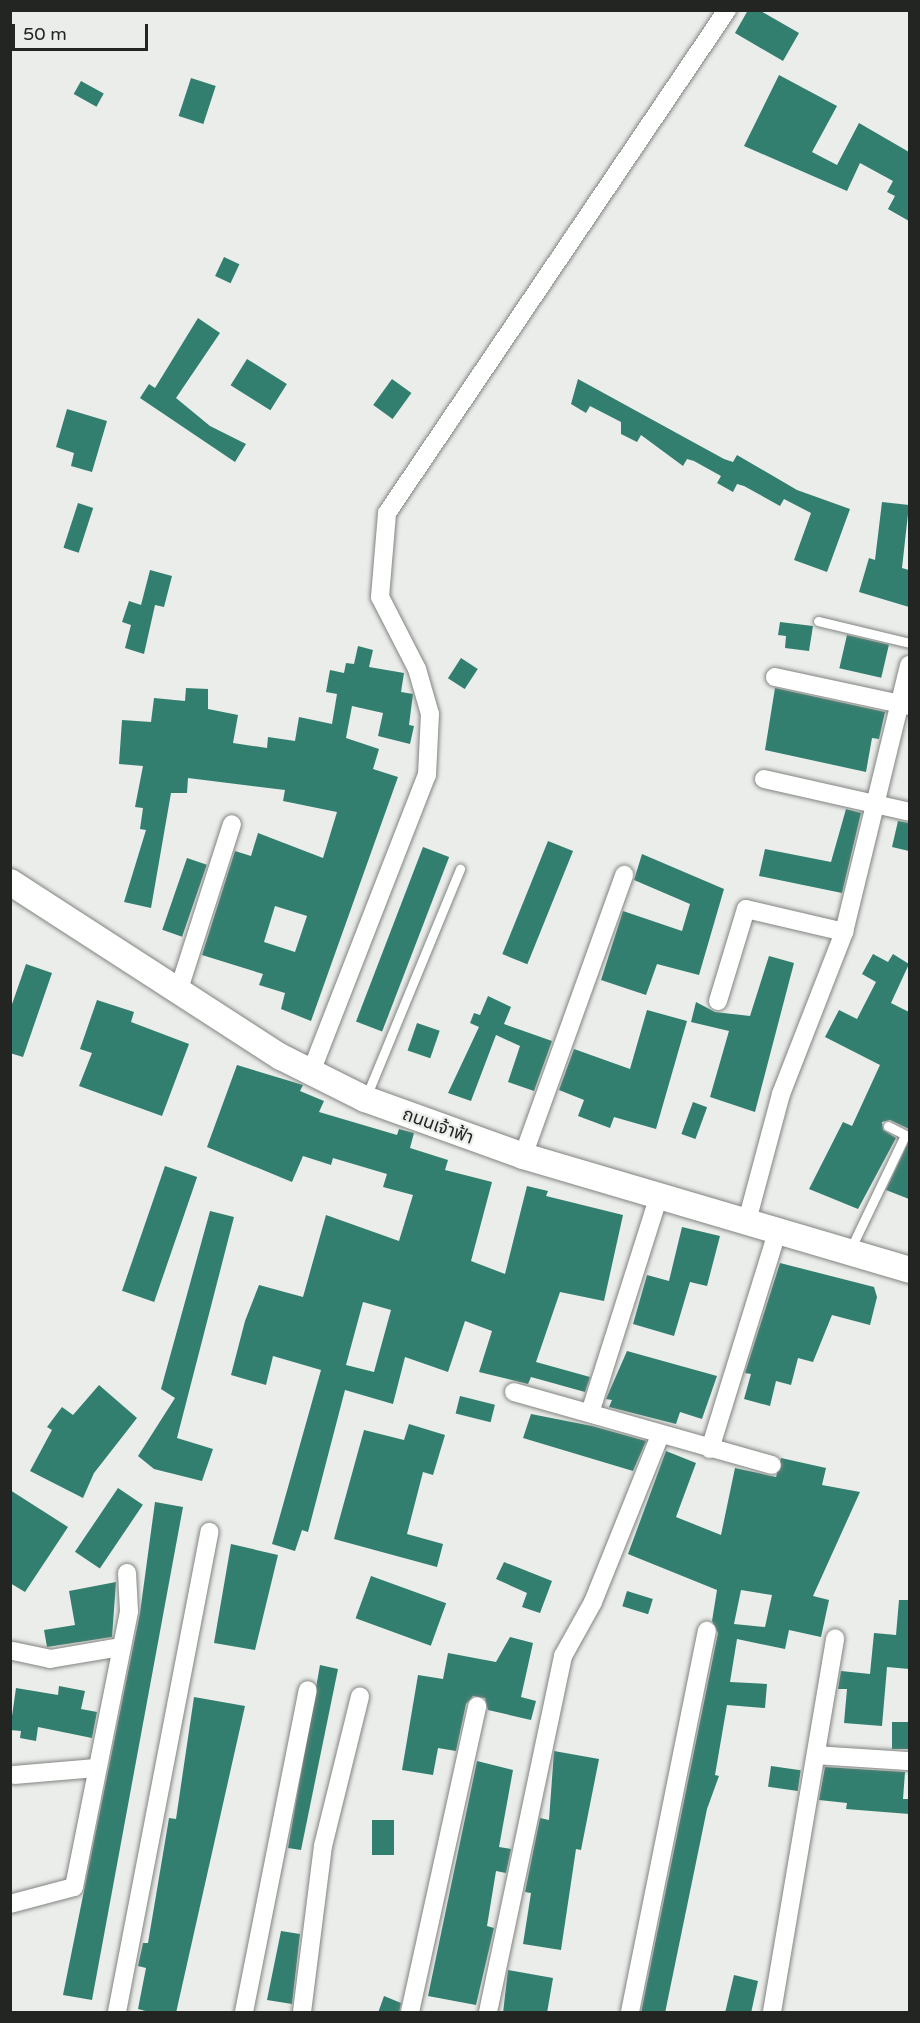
<!DOCTYPE html>
<meta charset="utf-8">
<style>
body{margin:0}
#map{position:relative;width:920px;height:2023px;overflow:hidden;background:#eaede9;font-family:"Varela Round","Noto Sans Thai",sans-serif}
div>[style]{position:absolute}
[style*='--x']{left:calc(var(--x)*1px);top:calc(var(--y)*1px);width:calc(var(--w)*1px);rotate:calc(var(--a)*1deg)}
.building>*{inset:0;background:#327f6f;transform-origin:0 0}
.roads{filter:drop-shadow(0 0 2px #818480) drop-shadow(0 0 2px #818480)}
.lane>*{height:9px;margin:-4.5px;padding:0 4.5px;transform-origin:4.5px;border-radius:4.5px;background:#fff}
.street>*{height:18px;margin:-9px;padding:0 9px;transform-origin:9px;border-radius:9px;background:#fff}
.secondary>*{height:26px;margin:-13px;padding:0 13px;transform-origin:13px;border-radius:13px;background:#fff}
span{translate:-50% -50%;white-space:nowrap;text-align:center;line-height:1.15;-webkit-text-stroke:4.5px #eaede9;paint-order:stroke}
.street-label{font-size:18px;color:#232523}
.frame{position:absolute;inset:0;border:12px solid #232523;pointer-events:none}
.scale{position:absolute;left:12px;top:24px;width:136px;height:27px;box-sizing:border-box;border:3px solid #232523;border-top:0;padding-left:8px;font-size:18px;line-height:21px;white-space:nowrap;color:#232523;-webkit-text-stroke:4px #eaede9;paint-order:stroke}
</style>
<div id="map">
<div class="building">
<div style="clip-path:polygon(748px 10px,759px 10px,799px 33px,783px 61px,735px 33px)"></div>
<div style="clip-path:polygon(779px 75px,837px 106px,812px 152px,837px 165px,859px 123px,909px 152px,909px 221px,888px 209px,895px 196px,887px 192px,893px 181px,860px 163px,847px 191px,744px 146px)"></div>
<div style="left:191px;top:78px;width:26px;height:40px;rotate:18deg"></div>
<div style="left:81px;top:81px;width:26px;height:15px;rotate:29deg"></div>
<div style="left:224px;top:257px;width:17px;height:21px;rotate:25deg"></div>
<div style="clip-path:polygon(198px 318px,220px 333px,176px 398px,210px 426px,246px 444px,235px 462px,140px 398px,149px 384px,155px 388px)"></div>
<div style="left:247px;top:359px;width:47px;height:31px;rotate:32deg"></div>
<div style="left:392px;top:379px;width:24px;height:32px;rotate:36deg"></div>
<div style="clip-path:polygon(578px 379px,724px 459px,733px 462px,737px 455px,797px 490px,850px 509px,827px 572px,794px 560px,811px 513px,784px 499px,780px 506px,744px 486px,737px 484px,733px 492px,717px 483px,721px 476px,694px 461px,687px 459px,683px 466px,641px 435px,637px 442px,621px 434px,621px 422px,590px 406px,586px 413px,571px 404px)"></div>
<div style="clip-path:polygon(67px 409px,107px 421px,92px 472px,71px 466px,74px 453px,56px 447px)"></div>
<div style="clip-path:polygon(882px 502px,909px 505px,902px 568px,909px 570px,909px 607px,859px 592px,869px 558px,875px 560px)"></div>
<div style="left:78px;top:503px;width:16px;height:47px;rotate:18deg"></div>
<div style="clip-path:polygon(150px 570px,172px 576px,164px 607px,155px 605px,144px 654px,125px 648px,131px 625px,122px 622px,129px 601px,141px 605px)"></div>
<div style="clip-path:polygon(780px 622px,813px 626px,809px 651px,785px 648px,786px 636px,778px 635px)"></div>
<div style="left:847px;top:635px;width:43px;height:34px;rotate:13deg"></div>
<div style="clip-path:polygon(evenodd,358px 646px,373px 650px,369px 667px,404px 673px,401px 692px,413px 694px,409px 725px,414px 726px,410px 744px,378px 736px,383px 713px,352px 706px,346px 738px,379px 749px,373px 769px,398px 777px,311px 1021px,281px 1009px,285px 993px,259px 985px,263px 974px,202px 955px,235px 851px,251px 856px,258px 833px,323px 858px,337px 812px,283px 801px,285px 790px,188px 778px,187px 793px,171px 793px,151px 908px,124px 902px,146px 830px,140px 829px,143px 808px,135px 807px,143px 766px,119px 764px,122px 720px,151px 722px,154px 698px,185px 701px,186px 688px,208px 689px,208px 709px,238px 715px,233px 743px,267px 748px,268px 737px,295px 741px,299px 717px,332px 724px,337px 694px,326px 692px,330px 670px,344px 673px,346px 663px,354px 664px,358px 646px,275px 906px,307px 916px,295px 952px,264px 942px,275px 906px)"></div>
<div style="left:461px;top:658px;width:20px;height:24px;rotate:33deg"></div>
<div style="clip-path:polygon(775px 688px,885px 712px,879px 739px,872px 738px,866px 772px,765px 750px)"></div>
<div style="clip-path:polygon(846px 809px,861px 813px,842px 893px,759px 876px,765px 849px,831px 862px)"></div>
<div style="clip-path:polygon(898px 821px,909px 823px,909px 851px,892px 847px)"></div>
<div style="left:548px;top:841px;width:27px;height:122px;rotate:22deg"></div>
<div style="left:423px;top:847px;width:28px;height:187px;rotate:21deg"></div>
<div style="clip-path:polygon(642px 854px,724px 889px,699px 975px,657px 964px,646px 995px,601px 980px,623px 911px,682px 931px,690px 904px,634px 880px)"></div>
<div style="left:187px;top:858px;width:21px;height:76px;rotate:19deg"></div>
<div style="clip-path:polygon(873px 954px,888px 962px,893px 954px,909px 964px,891px 1003px,909px 1012px,909px 1129px,890px 1120px,882px 1122px,883px 1130px,896px 1138px,858px 1209px,809px 1189px,843px 1122px,852px 1126px,880px 1065px,825px 1037px,839px 1010px,857px 1019px,876px 982px,862px 974px)"></div>
<div style="clip-path:polygon(769px 956px,794px 963px,755px 1112px,710px 1097px,729px 1031px,691px 1022px,696px 1002px,715px 1012px,750px 1016px)"></div>
<div style="clip-path:polygon(26px 964px,52px 973px,23px 1057px,10px 1053px,10px 1010px)"></div>
<div style="clip-path:polygon(488px 996px,511px 1007px,504px 1024px,552px 1041px,534px 1091px,508px 1082px,520px 1046px,496px 1035px,471px 1101px,448px 1093px,479px 1027px,470px 1023px,474px 1013px,480px 1015px)"></div>
<div style="clip-path:polygon(97px 1000px,134px 1012px,131px 1022px,189px 1044px,162px 1116px,79px 1086px,92px 1053px,80px 1049px)"></div>
<div style="clip-path:polygon(647px 1010px,687px 1021px,656px 1129px,614px 1117px,610px 1128px,578px 1116px,584px 1100px,559px 1090px,574px 1049px,630px 1069px)"></div>
<div style="left:417px;top:1023px;width:24px;height:29px;rotate:19deg"></div>
<div style="clip-path:polygon(evenodd,237px 1065px,303px 1085px,300px 1091px,324px 1101px,319px 1112px,397px 1135px,399px 1129px,414px 1133px,410px 1148px,448px 1160px,445px 1170px,492px 1182px,471px 1261px,505px 1274px,527px 1186px,548px 1191px,546px 1196px,623px 1215px,604px 1301px,560px 1292px,536px 1362px,590px 1377px,585px 1392px,531px 1377px,528px 1384px,479px 1372px,492px 1331px,465px 1321px,448px 1372px,405px 1357px,393px 1404px,345px 1390px,308px 1532px,302px 1530px,295px 1551px,272px 1544px,321px 1370px,273px 1356px,266px 1385px,231px 1375px,245px 1321px,259px 1285px,303px 1297px,326px 1215px,399px 1241px,413px 1195px,383px 1187px,387px 1174px,333px 1158px,331px 1165px,303px 1156px,292px 1182px,207px 1147px,237px 1065px,363px 1302px,391px 1310px,374px 1372px,346px 1365px,363px 1302px)"></div>
<div style="left:693px;top:1102px;width:15px;height:34px;rotate:20deg"></div>
<div style="clip-path:polygon(908px 1143px,909px 1144px,909px 1199px,886px 1190px)"></div>
<div style="left:165px;top:1166px;width:34px;height:132px;rotate:19deg"></div>
<div style="clip-path:polygon(210px 1211px,234px 1217px,177px 1438px,213px 1449px,202px 1481px,154px 1469px,138px 1456px,175px 1398px,161px 1389px)"></div>
<div style="clip-path:polygon(682px 1227px,720px 1236px,707px 1286px,690px 1282px,674px 1336px,633px 1324px,647px 1275px,669px 1281px)"></div>
<div style="clip-path:polygon(780px 1263px,874px 1287px,877px 1297px,870px 1325px,832px 1315px,813px 1362px,798px 1358px,791px 1385px,776px 1381px,770px 1406px,744px 1399px,751px 1374px,745px 1373px)"></div>
<div style="clip-path:polygon(627px 1351px,717px 1376px,702px 1419px,680px 1412px,676px 1424px,609px 1407px,612px 1400px,606px 1399px)"></div>
<div style="clip-path:polygon(99px 1385px,137px 1418px,94px 1473px,83px 1498px,30px 1471px,52px 1430px,47px 1427px,62px 1407px,73px 1415px)"></div>
<div style="left:460px;top:1396px;width:36px;height:18px;rotate:14deg"></div>
<div style="clip-path:polygon(531px 1414px,592px 1426px,646px 1441px,633px 1471px,523px 1438px)"></div>
<div style="clip-path:polygon(409px 1424px,445px 1435px,433px 1475px,423px 1472px,407px 1534px,443px 1544px,437px 1567px,334px 1539px,364px 1430px,404px 1440px)"></div>
<div style="clip-path:polygon(evenodd,666px 1451px,696px 1463px,676px 1517px,721px 1535px,735px 1468px,776px 1477px,781px 1458px,826px 1468px,822px 1485px,860px 1492px,813px 1596px,829px 1600px,821px 1637px,789px 1630px,785px 1649px,737px 1639px,730px 1682px,767px 1684px,765px 1708px,727px 1705px,715px 1775px,719px 1776px,707px 1809px,665px 2013px,641px 2013px,718px 1633px,712px 1621px,717px 1590px,628px 1554px,666px 1451px,741px 1590px,772px 1595px,765px 1627px,734px 1624px,741px 1590px)"></div>
<div style="left:118px;top:1488px;width:30px;height:77px;rotate:34deg"></div>
<div style="clip-path:polygon(10px 1490px,68px 1527px,25px 1592px,10px 1583px)"></div>
<div style="clip-path:polygon(155px 1502px,183px 1507px,92px 2000px,63px 1995px,140px 1613px)"></div>
<div style="clip-path:polygon(231px 1544px,278px 1555px,255px 1650px,214px 1643px)"></div>
<div style="clip-path:polygon(504px 1562px,552px 1581px,540px 1613px,522px 1607px,527px 1593px,496px 1579px)"></div>
<div style="left:371px;top:1576px;width:80px;height:45px;rotate:20deg"></div>
<div style="clip-path:polygon(116px 1582px,112px 1637px,47px 1647px,44px 1630px,75px 1625px,69px 1591px)"></div>
<div style="left:627px;top:1591px;width:27px;height:16px;rotate:17deg"></div>
<div style="clip-path:polygon(899px 1600px,909px 1600px,909px 1669px,887px 1667px,882px 1726px,844px 1723px,847px 1689px,838px 1689px,841px 1671px,870px 1674px,874px 1633px,896px 1635px)"></div>
<div style="clip-path:polygon(510px 1637px,533px 1643px,521px 1697px,536px 1701px,531px 1720px,488px 1710px,485px 1698px,473px 1696px,466px 1704px,456px 1751px,438px 1748px,433px 1775px,402px 1770px,418px 1675px,443px 1679px,448px 1653px,496px 1662px)"></div>
<div style="clip-path:polygon(320px 1665px,338px 1669px,301px 1850px,288px 1848px)"></div>
<div style="clip-path:polygon(59px 1686px,85px 1691px,81px 1709px,97px 1712px,92px 1738px,38px 1727px,36px 1741px,20px 1738px,21px 1731px,10px 1730px,16px 1688px,58px 1695px)"></div>
<div style="clip-path:polygon(194px 1697px,245px 1706px,176px 2013px,153px 2013px,138px 2009px,146px 1968px,138px 1966px,143px 1943px,148px 1943px,169px 1818px,176px 1819px)"></div>
<div style="left:892px;top:1722px;width:17px;height:27px"></div>
<div style="clip-path:polygon(554px 1751px,599px 1759px,581px 1850px,576px 1849px,561px 1950px,523px 1944px,531px 1893px,525px 1892px,540px 1818px,549px 1820px)"></div>
<div style="clip-path:polygon(477px 1761px,513px 1770px,499px 1847px,511px 1849px,506px 1873px,496px 1871px,487px 1926px,494px 1928px,476px 2005px,428px 1996px)"></div>
<div style="left:771px;top:1766px;width:30px;height:21px;rotate:8deg"></div>
<div style="clip-path:polygon(825px 1767px,905px 1772px,903px 1799px,909px 1799px,909px 1814px,846px 1809px,847px 1803px,819px 1800px)"></div>
<div style="left:372px;top:1820px;width:22px;height:35px"></div>
<div style="clip-path:polygon(281px 1931px,300px 1934px,292px 2004px,267px 2000px)"></div>
<div style="clip-path:polygon(508px 1970px,553px 1978px,547px 2013px,503px 2013px)"></div>
<div style="clip-path:polygon(734px 1975px,758px 1981px,751px 2013px,725px 2013px)"></div>
<div style="clip-path:polygon(384px 1996px,401px 2003px,399px 2013px,378px 2013px)"></div>
</div>
<div class="roads">
<div class="lane">
<div style="--x:818;--y:621;--w:95;--a:13.4"></div>
<div style="--x:366;--y:1097;--w:247;--a:-67.6"></div>
<div style="--x:888;--y:1126;--w:25;--a:27"></div>
<div style="--x:850;--y:1250;--w:127;--a:-64.4"></div>
</div>
<div class="street">
<div style="--x:775;--y:677;--w:138;--a:12.1"></div>
<div style="--x:764;--y:779;--w:150;--a:12.7"></div>
<div style="--x:179;--y:989;--w:173;--a:-72.2"></div>
<div style="--x:718;--y:1001;--w:96;--a:-73.1"></div>
<div style="--x:746;--y:909;--w:101;--a:13.2"></div>
<div style="--x:311;--y:1072;--w:319;--a:-68.7"></div>
<div style="--x:427;--y:775;--w:61;--a:-87.2"></div>
<div style="--x:430;--y:714;--w:47;--a:-106.1"></div>
<div style="--x:417;--y:669;--w:81;--a:-117.2"></div>
<div style="--x:380;--y:597;--w:84;--a:-85.2"></div>
<div style="--x:387;--y:513;--w:607;--a:-55.94"></div>
<div style="--x:523;--y:1156;--w:299;--a:-70.2"></div>
<div style="--x:747;--y:1221;--w:131;--a:-75"></div>
<div style="--x:781;--y:1094;--w:174;--a:-68.7"></div>
<div style="--x:844;--y:932;--w:275;--a:-76.3"></div>
<div style="--x:514;--y:1392;--w:268;--a:15.8"></div>
<div style="--x:590;--y:1413;--w:225;--a:-72.4"></div>
<div style="--x:710;--y:1449;--w:229;--a:-72.8"></div>
<div style="--x:13;--y:1651;--w:38;--a:12"></div>
<div style="--x:50;--y:1659;--w:71;--a:-9.7"></div>
<div style="--x:816;--y:1755;--w:94;--a:3.7"></div>
<div style="--x:14;--y:1775;--w:82;--a:-4.9"></div>
<div style="--x:10;--y:1904;--w:66;--a:-14.9"></div>
<div style="--x:74;--y:1887;--w:281;--a:-78.7"></div>
<div style="--x:129;--y:1611;--w:38;--a:-93"></div>
<div style="--x:117;--y:2012;--w:489;--a:-79.1"></div>
<div style="--x:244;--y:2012;--w:328;--a:-78.8"></div>
<div style="--x:302;--y:2012;--w:167;--a:-82.8"></div>
<div style="--x:323;--y:1846;--w:154;--a:-76.1"></div>
<div style="--x:410;--y:2012;--w:313;--a:-77.6"></div>
<div style="--x:488;--y:2012;--w:364;--a:-78.1"></div>
<div style="--x:563;--y:1656;--w:62;--a:-60.9"></div>
<div style="--x:593;--y:1602;--w:180;--a:-68.1"></div>
<div style="--x:630;--y:2012;--w:389;--a:-78.6"></div>
<div style="--x:772;--y:2012;--w:379;--a:-80.4"></div>
</div>
<div class="secondary">
<div style="--x:10;--y:882;--w:323;--a:32.9"></div>
<div style="--x:281;--y:1057;--w:94;--a:26.6"></div>
<div style="--x:365;--y:1099;--w:168;--a:19.8"></div>
<div style="--x:523;--y:1156;--w:403;--a:16.4"></div>
</div>
</div>
<div class="street-label">
<span style="left:438px;top:1126px;rotate:20deg">ถนนเจ้าฟ้า</span>
</div>
<div class="frame"></div>
<div class="scale">50 m</div>
</div>
